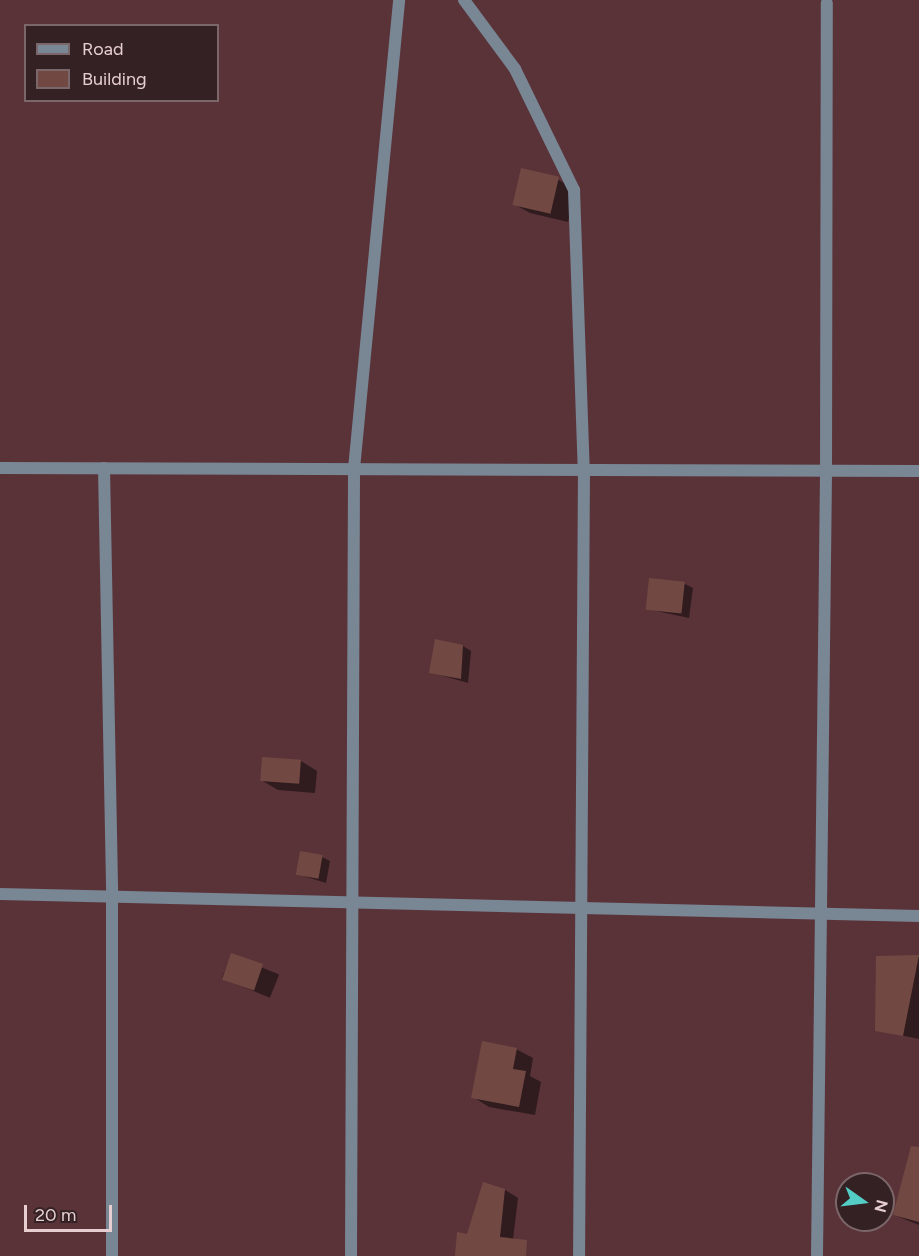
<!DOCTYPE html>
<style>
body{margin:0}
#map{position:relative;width:919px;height:1256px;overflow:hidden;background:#5a3339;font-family:Figtree,sans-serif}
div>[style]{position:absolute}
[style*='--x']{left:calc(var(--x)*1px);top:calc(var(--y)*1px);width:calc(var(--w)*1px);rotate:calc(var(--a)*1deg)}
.shadow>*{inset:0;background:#0007;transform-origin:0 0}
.building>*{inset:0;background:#724942;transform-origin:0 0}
.minor>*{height:12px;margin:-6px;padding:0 6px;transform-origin:6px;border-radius:6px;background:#798694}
span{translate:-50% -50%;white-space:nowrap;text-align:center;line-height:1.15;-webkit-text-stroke:5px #332124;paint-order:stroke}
.legend{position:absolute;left:24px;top:24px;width:195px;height:78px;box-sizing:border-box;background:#332124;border:2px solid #7b6669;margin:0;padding:8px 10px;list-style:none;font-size:18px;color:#e7ced1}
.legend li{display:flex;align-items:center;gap:12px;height:30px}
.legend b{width:30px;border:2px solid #7b6669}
.north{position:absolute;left:835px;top:1172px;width:60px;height:60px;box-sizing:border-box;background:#332124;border:2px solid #7b6669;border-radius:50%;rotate:104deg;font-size:16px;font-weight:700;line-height:24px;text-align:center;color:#e7ced1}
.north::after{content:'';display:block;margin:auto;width:21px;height:27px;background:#54cdc6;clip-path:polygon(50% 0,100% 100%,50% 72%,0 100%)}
.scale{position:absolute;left:24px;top:1205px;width:88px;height:27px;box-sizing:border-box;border:3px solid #e7ced1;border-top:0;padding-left:8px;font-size:18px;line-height:21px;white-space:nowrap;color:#e7ced1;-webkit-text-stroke:4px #332124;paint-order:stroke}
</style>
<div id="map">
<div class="shadow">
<div style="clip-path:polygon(522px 170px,559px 180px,575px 190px,568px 222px,530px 213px,514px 204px)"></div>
<div style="clip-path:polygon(685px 584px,693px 588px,689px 618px,647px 609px)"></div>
<div style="clip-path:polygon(463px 646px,471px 651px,468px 683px,430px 672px)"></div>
<div style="clip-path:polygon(301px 761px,317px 771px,315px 793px,278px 790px,261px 780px)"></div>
<div style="clip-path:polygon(322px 857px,330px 861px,326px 883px,297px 874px)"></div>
<div style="left:231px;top:955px;width:52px;height:25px;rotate:22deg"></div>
<div style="clip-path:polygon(878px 957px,919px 957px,919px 1039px,876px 1030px)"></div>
<div style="clip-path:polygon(516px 1049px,533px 1058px,530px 1076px,541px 1082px,535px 1115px,489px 1107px,473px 1097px)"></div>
<div style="clip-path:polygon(919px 1171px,919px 1225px,894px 1215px)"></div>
<div style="clip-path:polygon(505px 1190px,518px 1198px,511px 1256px,459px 1256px,468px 1235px)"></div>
</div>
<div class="building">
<div style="left:521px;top:168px;width:39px;height:38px;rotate:13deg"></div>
<div style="left:649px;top:578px;width:36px;height:32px;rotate:6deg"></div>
<div style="clip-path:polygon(435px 639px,463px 645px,461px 679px,429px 673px)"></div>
<div style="left:262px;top:757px;width:39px;height:24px;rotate:4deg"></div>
<div style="left:300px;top:851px;width:23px;height:24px;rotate:10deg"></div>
<div style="left:231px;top:953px;width:34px;height:28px;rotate:19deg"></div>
<div style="clip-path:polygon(919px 955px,903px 1036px,875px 1031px,876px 956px)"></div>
<div style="clip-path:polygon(482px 1041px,517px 1048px,513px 1069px,526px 1071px,519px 1107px,471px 1098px)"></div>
<div style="clip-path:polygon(911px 1146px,919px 1147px,919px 1222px,893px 1215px)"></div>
<div style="clip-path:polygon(483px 1182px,505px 1189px,500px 1237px,527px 1240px,526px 1256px,455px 1256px,457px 1232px,467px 1234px)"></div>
</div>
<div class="minor">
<div style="--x:464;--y:0;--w:86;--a:53.5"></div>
<div style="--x:515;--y:69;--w:135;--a:64"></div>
<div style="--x:574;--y:190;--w:280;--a:88"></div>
<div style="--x:584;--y:470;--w:786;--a:90.36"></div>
<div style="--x:0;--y:468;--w:919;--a:0.19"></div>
<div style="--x:104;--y:468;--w:428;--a:88.9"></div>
<div style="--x:112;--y:896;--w:360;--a:90"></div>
<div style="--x:0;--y:894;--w:919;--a:1.37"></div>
<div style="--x:351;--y:1256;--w:787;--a:-89.78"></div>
<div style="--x:354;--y:469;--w:471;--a:-84.5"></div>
<div style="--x:817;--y:1256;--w:785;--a:-89.34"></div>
<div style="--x:826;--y:471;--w:468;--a:-89.9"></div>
</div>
<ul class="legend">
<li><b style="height:8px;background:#798694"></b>Road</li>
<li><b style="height:16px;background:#724942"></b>Building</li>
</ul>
<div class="north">N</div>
<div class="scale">20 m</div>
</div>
